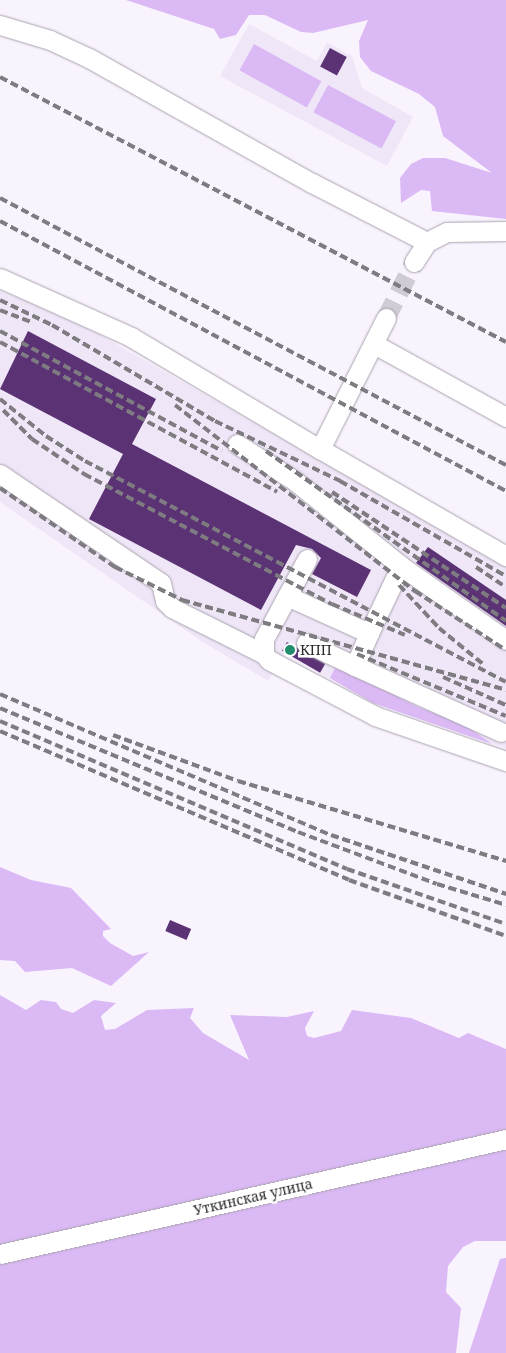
<!DOCTYPE html>
<meta charset="utf-8">
<style>
body{margin:0}
#map{position:relative;width:506px;height:1353px;overflow:hidden;background:#f9f3fe;font-family:"Noto Serif",serif}
div>[style]{position:absolute}
[style*='--x']{left:calc(var(--x)*1px);top:calc(var(--y)*1px);width:calc(var(--w)*1px);rotate:calc(var(--a)*1deg)}
.built>*{inset:0;background:#efe6f7}
.green>*{inset:0;background:#dbb9f5;transform-origin:0 0}
.building>*{inset:0;background:#5b3375;transform-origin:0 0}
.minor-tunnel>*{height:19px;margin-top:-9.5px;transform-origin:0;background:repeating-linear-gradient(90deg,#d0cbd4 0 19px,transparent 0 28px)}
.roads{filter:drop-shadow(0 0 1px #a9a3ae) drop-shadow(0 0 1px #a9a3ae)}
.minor>*{height:19px;margin:-9.5px;padding:0 9.5px;transform-origin:9.5px;border-radius:9.5px;background:#fff}
.rail>*{height:4px;margin-top:-2px;transform-origin:0;background:repeating-linear-gradient(90deg,#7e7b81 0 8px,transparent 0 12px)}
.dots>*{width:14px;height:14px;translate:-50% -50%;box-sizing:border-box;border:2px solid #fff;border-radius:50%}
span{translate:-50% -50%;white-space:nowrap;text-align:center;line-height:1.15;-webkit-text-stroke:5px #fff;paint-order:stroke}
.poi-label{font-size:14px;color:#2b292d}
.left{translate:0 -50%;text-align:left}
.street-label{font-size:14px;color:#2b292d}
</style>
<div id="map">
<div class="built">
<div style="clip-path:polygon(249px 24px,317px 61px,327px 42px,352px 56px,362px 88px,413px 117px,387px 166px,220px 76px)"></div>
<div style="clip-path:polygon(0 291px,63px 314px,506px 566px,506px 748px,373px 703px,285px 653px,268px 681px,201px 641px,0 502px)"></div>
</div>
<div class="green">
<div style="clip-path:polygon(126px 0,506px 0,506px 219px,432px 211px,430px 191px,421px 190px,401px 203px,400px 178px,411px 164px,423px 158px,445px 158px,492px 173px,443px 136px,435px 107px,419px 94px,371px 71px,360px 57px,359px 41px,368px 20px,313px 33px,301px 32px,265px 15px,249px 15px,236px 35px,220px 39px,214px 29px)"></div>
<div style="left:254px;top:44px;width:77px;height:30px;rotate:29deg"></div>
<div style="left:328px;top:85px;width:77px;height:31px;rotate:28deg"></div>
<div style="clip-path:polygon(336px 666px,418px 707px,465px 725px,492px 744px,373px 703px,330px 678px)"></div>
<div style="clip-path:polygon(0 867px,31px 880px,71px 888px,111px 929px,103px 931px,103px 936px,110px 943px,133px 956px,149px 952px,111px 986px,72px 968px,25px 972px,15px 961px,0 960px)"></div>
<div style="clip-path:polygon(0 995px,26px 1010px,41px 1000px,56px 1002px,61px 1009px,73px 1013px,94px 1000px,116px 1003px,101px 1016px,105px 1030px,115px 1029px,147px 1010px,194px 1008px,190px 1018px,203px 1033px,249px 1060px,230px 1015px,287px 1017px,314px 1011px,305px 1028px,307px 1036px,314px 1038px,341px 1031px,352px 1010px,411px 1018px,459px 1038px,468px 1033px,506px 1049px,506px 1131px,0 1246px)"></div>
<div style="clip-path:polygon(506px 1149px,506px 1241px,475px 1241px,463px 1247px,448px 1266px,446px 1292px,461px 1308px,456px 1353px,0 1353px,0 1263px)"></div>
<div style="clip-path:polygon(506px 1258px,506px 1353px,469px 1353px,500px 1259px)"></div>
</div>
<div class="building">
<div style="left:330px;top:48px;width:19px;height:21px;rotate:28deg"></div>
<div style="clip-path:polygon(28px 331px,156px 399px,132px 444px,371px 570px,357px 597px,312px 574px,321px 558px,312px 549px,296px 545px,261px 610px,89px 519px,123px 454px,0 389px)"></div>
<div style="clip-path:polygon(428px 547px,506px 600px,506px 626px,416px 563px)"></div>
<div style="left:287px;top:642px;width:44px;height:10px;rotate:30deg"></div>
<div style="left:170px;top:920px;width:23px;height:12px;rotate:23deg"></div>
</div>
<div class="minor-tunnel">
<div style="--x:386;--y:318;--w:63;--a:-63.4"></div>
</div>
<div class="roads">
<div class="minor">
<div style="--x:0;--y:25;--w:52;--a:16.7"></div>
<div style="--x:50;--y:40;--w:43;--a:24.8"></div>
<div style="--x:89;--y:58;--w:256;--a:29.3"></div>
<div style="--x:312;--y:183;--w:129;--a:27.2"></div>
<div style="--x:414;--y:262;--w:24;--a:-57"></div>
<div style="--x:427;--y:242;--w:22;--a:-27"></div>
<div style="--x:447;--y:232;--w:59;--a:-1"></div>
<div style="--x:0;--y:278;--w:144;--a:24.2"></div>
<div style="--x:131;--y:337;--w:220;--a:30.7"></div>
<div style="--x:386;--y:318;--w:147;--a:116.7"></div>
<div style="--x:320;--y:449;--w:215;--a:29.9"></div>
<div style="--x:374;--y:344;--w:151;--a:28.9"></div>
<div style="--x:237;--y:444;--w:69;--a:32.5"></div>
<div style="--x:295;--y:481;--w:136;--a:38.7"></div>
<div style="--x:401;--y:566;--w:128;--a:35.2"></div>
<div style="--x:0;--y:474;--w:194;--a:34.1"></div>
<div style="--x:161;--y:583;--w:18;--a:77"></div>
<div style="--x:165;--y:601;--w:10;--a:45"></div>
<div style="--x:172;--y:608;--w:103;--a:26.6"></div>
<div style="--x:307;--y:559;--w:91;--a:118.3"></div>
<div style="--x:264;--y:639;--w:15;--a:90"></div>
<div style="--x:264;--y:654;--w:8;--a:50"></div>
<div style="--x:269;--y:660;--w:120;--a:27.8"></div>
<div style="--x:375;--y:716;--w:139;--a:19"></div>
<div style="--x:287;--y:596;--w:90;--a:24.3"></div>
<div style="--x:369;--y:633;--w:74;--a:-64.5"></div>
<div style="--x:369;--y:633;--w:36;--a:113"></div>
<div style="--x:355;--y:666;--w:160;--a:24.3"></div>
<div style="--x:306;--y:643;--w:54;--a:25.1"></div>
<div style="--x:0;--y:1254;--w:519;--a:-12.8"></div>
</div>
</div>
<div class="rail">
<div style="--x:0;--y:77;--w:571;--a:27.64"></div>
<div style="--x:0;--y:198;--w:572;--a:27.82"></div>
<div style="--x:0;--y:221;--w:574;--a:28.08"></div>
<div style="--x:0;--y:300;--w:58;--a:25.7"></div>
<div style="--x:52;--y:325;--w:189;--a:30.5"></div>
<div style="--x:215;--y:421;--w:139;--a:25.6"></div>
<div style="--x:340;--y:481;--w:191;--a:29.8"></div>
<div style="--x:0;--y:310;--w:33;--a:21"></div>
<div style="--x:0;--y:331;--w:252;--a:28.4"></div>
<div style="--x:0;--y:342;--w:315;--a:28.4"></div>
<div style="--x:0;--y:399;--w:59;--a:38.8"></div>
<div style="--x:46;--y:436;--w:46;--a:32.7"></div>
<div style="--x:85;--y:461;--w:475;--a:27.7"></div>
<div style="--x:175;--y:405;--w:304;--a:37.8"></div>
<div style="--x:415;--y:591;--w:108;--a:33"></div>
<div style="--x:3;--y:410;--w:41;--a:45"></div>
<div style="--x:32;--y:439;--w:63;--a:33.9"></div>
<div style="--x:84;--y:474;--w:280;--a:27.7"></div>
<div style="--x:332;--y:604;--w:79;--a:23"></div>
<div style="--x:266;--y:451;--w:294;--a:35.3"></div>
<div style="--x:0;--y:488;--w:140;--a:34.5"></div>
<div style="--x:115;--y:567;--w:75;--a:26.2"></div>
<div style="--x:182;--y:600;--w:336;--a:15.5"></div>
<div style="--x:332;--y:492;--w:209;--a:33.7"></div>
<div style="--x:476;--y:567;--w:36;--a:34"></div>
<div style="--x:399;--y:585;--w:59;--a:47.1"></div>
<div style="--x:439;--y:628;--w:57;--a:39.3"></div>
<div style="--x:357;--y:654;--w:161;--a:22.6"></div>
<div style="--x:443;--y:677;--w:69;--a:24"></div>
<div style="--x:0;--y:694;--w:360;--a:23.1"></div>
<div style="--x:331;--y:835;--w:185;--a:18.6"></div>
<div style="--x:0;--y:708;--w:323;--a:22.6"></div>
<div style="--x:298;--y:832;--w:148;--a:20.5"></div>
<div style="--x:437;--y:884;--w:72;--a:16.9"></div>
<div style="--x:0;--y:721;--w:377;--a:23.1"></div>
<div style="--x:347;--y:869;--w:168;--a:19.1"></div>
<div style="--x:0;--y:731;--w:379;--a:23.1"></div>
<div style="--x:349;--y:880;--w:167;--a:19.6"></div>
<div style="--x:113;--y:735;--w:133;--a:20.2"></div>
<div style="--x:238;--y:781;--w:280;--a:16.6"></div>
</div>
<div class="dots">
<div style="left:290px;top:650px;background:#218d6c"></div>
</div>
<div class="poi-label">
<span class="left" style="left:300px;top:650px">КПП</span>
</div>
<div class="street-label">
<span style="left:253px;top:1197px;rotate:-13deg">Уткинская улица</span>
</div>
</div>
